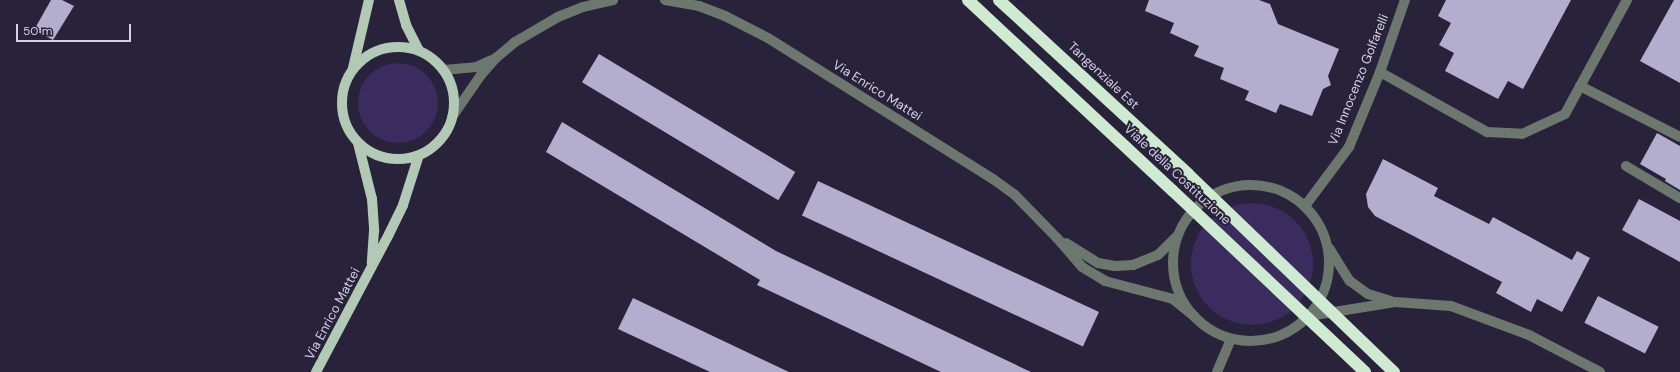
<!DOCTYPE html>
<style>
body{margin:0}
#map{position:relative;width:1680px;height:372px;overflow:hidden;background:#28223b;font-family:"DM Sans",sans-serif}
div>[style]{position:absolute}
[style*='--x']{left:calc(var(--x)*1px);top:calc(var(--y)*1px);width:calc(var(--w)*1px);rotate:calc(var(--a)*1deg)}
.green>*{inset:0;background:#3a2c5e}
.round{border-radius:50%}
.building>*{inset:0;background:#b4aece;transform-origin:0 0}
.minor>*{height:10px;margin:-5px;padding:0 5px;transform-origin:5px;border-radius:5px;background:#6c786e}
.minor>.ring{margin:-5px;padding:0;box-sizing:content-box;background:none;border:10px solid #6c786e;border-radius:50%}
.major>*{height:10px;margin:-5px;padding:0 5px;transform-origin:5px;border-radius:5px;background:#b2cab5}
.major>.ring{margin:-5px;padding:0;box-sizing:content-box;background:none;border:10px solid #b2cab5;border-radius:50%}
.highway>*{height:12px;margin:-6px;padding:0 6px;transform-origin:6px;border-radius:6px;background:#ceead1}
.highway-bridge>*{height:12px;margin:-6px;padding:0 6px;transform-origin:6px;border-radius:6px;background:#ceead1}
span{translate:-50% -50%;white-space:nowrap;text-align:center;line-height:1.15;-webkit-text-stroke:4px #28223b;paint-order:stroke}
.street-label{font-size:13px;color:#d4d1e2}
.scale{position:absolute;left:16px;top:24px;width:115px;height:18px;box-sizing:border-box;border:2px solid #d4d1e2;border-top:0;padding-left:5px;font-size:12px;line-height:14px;white-space:nowrap;color:#d4d1e2;-webkit-text-stroke:3px #28223b;paint-order:stroke}
</style>
<div id="map">
<div class="green">
<div class="round" style="left:358px;top:63px;width:80px;height:80px"></div>
<div class="round" style="left:1191px;top:203px;width:122px;height:122px"></div>
</div>
<div class="building">
<div style="clip-path:polygon(51px 0,62px 0,74px 6px,53px 40px,34px 30px)"></div>
<div style="clip-path:polygon(1149px 0,1259px 0,1270px 4px,1278px 24px,1339px 49px,1328px 76px,1331px 85px,1323px 89px,1312px 116px,1280px 104px,1276px 113px,1245px 100px,1249px 91px,1220px 79px,1224px 68px,1194px 56px,1199px 46px,1170px 33px,1174px 23px,1145px 11px)"></div>
<div style="clip-path:polygon(1446px 0,1571px 0,1523px 89px,1508px 81px,1498px 99px,1445px 71px,1454px 53px,1439px 45px,1451px 23px,1438px 16px)"></div>
<div style="clip-path:polygon(1674px 0,1680px 0,1680px 83px,1640px 61px)"></div>
<div style="left:599px;top:54px;width:229px;height:33px;rotate:31deg"></div>
<div style="clip-path:polygon(562px 122px,776px 251px,1031px 372px,941px 372px,757px 285px,760px 280px,546px 152px)"></div>
<div style="clip-path:polygon(1657px 133px,1680px 146px,1680px 190px,1665px 181px,1666px 179px,1640px 164px)"></div>
<div style="clip-path:polygon(1383px 159px,1438px 188px,1434px 196px,1489px 224px,1493px 217px,1572px 260px,1577px 251px,1590px 258px,1562px 312px,1537px 299px,1531px 312px,1496px 293px,1502px 282px,1375px 216px,1368px 207px,1366px 194px)"></div>
<div style="left:818px;top:181px;width:310px;height:38px;rotate:25deg"></div>
<div style="clip-path:polygon(1639px 199px,1680px 221px,1680px 262px,1622px 230px)"></div>
<div style="left:1598px;top:296px;width:68px;height:30px;rotate:27deg"></div>
<div style="clip-path:polygon(633px 298px,789px 372px,710px 372px,618px 329px)"></div>
</div>
<div class="minor">
<div style="--x:665;--y:0;--w:35;--a:10"></div>
<div style="--x:699;--y:6;--w:28;--a:21"></div>
<div style="--x:725;--y:16;--w:48;--a:27.1"></div>
<div style="--x:768;--y:38;--w:266;--a:32.1"></div>
<div style="--x:993;--y:179;--w:26;--a:36"></div>
<div style="--x:1014;--y:194;--w:62;--a:45.7"></div>
<div style="--x:1057;--y:238;--w:38;--a:49"></div>
<div style="--x:1082;--y:267;--w:27;--a:31"></div>
<div style="--x:1105;--y:281;--w:70;--a:14.8"></div>
<div style="--x:1173;--y:299;--w:27;--a:39"></div>
<div style="--x:443;--y:70;--w:33;--a:-5"></div>
<div style="--x:476;--y:67;--w:17;--a:-24"></div>
<div style="--x:1380;--y:72;--w:123;--a:29.3"></div>
<div style="--x:1487;--y:132;--w:35;--a:3"></div>
<div style="--x:1522;--y:134;--w:47;--a:-24.9"></div>
<div style="--x:1565;--y:114;--w:130;--a:-61.5"></div>
<div style="--x:1580;--y:86;--w:112;--a:27"></div>
<div style="--x:452;--y:117;--w:51;--a:-55.4"></div>
<div style="--x:481;--y:75;--w:23;--a:-49"></div>
<div style="--x:496;--y:58;--w:25;--a:-40"></div>
<div style="--x:515;--y:42;--w:50;--a:-30.2"></div>
<div style="--x:558;--y:17;--w:27;--a:-22"></div>
<div style="--x:583;--y:7;--w:31;--a:-13"></div>
<div style="--x:1626;--y:166;--w:63;--a:30.7"></div>
<div class="ring" style="left:1173px;top:185px;width:146px;height:146px"></div>
<div style="--x:1305;--y:206;--w:74;--a:-53.3"></div>
<div style="--x:1349;--y:147;--w:81;--a:-67.5"></div>
<div style="--x:1380;--y:72;--w:76;--a:-70.9"></div>
<div style="--x:1066;--y:243;--w:38;--a:32"></div>
<div style="--x:1098;--y:263;--w:17;--a:10"></div>
<div style="--x:1115;--y:266;--w:18;--a:-3"></div>
<div style="--x:1133;--y:265;--w:27;--a:-22"></div>
<div style="--x:1158;--y:255;--w:28;--a:-45"></div>
<div style="--x:1329;--y:248;--w:39;--a:58"></div>
<div style="--x:1350;--y:281;--w:22;--a:36"></div>
<div style="--x:1368;--y:294;--w:24;--a:17"></div>
<div style="--x:1309;--y:316;--w:87;--a:-9.2"></div>
<div style="--x:1395;--y:302;--w:56;--a:4.1"></div>
<div style="--x:1451;--y:306;--w:83;--a:20.4"></div>
<div style="--x:1529;--y:335;--w:80;--a:27.5"></div>
<div style="--x:1217;--y:372;--w:36;--a:-67"></div>
</div>
<div class="major">
<div style="--x:399;--y:0;--w:26;--a:74"></div>
<div style="--x:406;--y:25;--w:28;--a:63"></div>
<div class="ring" style="left:342px;top:47px;width:102px;height:102px"></div>
<div style="--x:353;--y:68;--w:70;--a:-76.8"></div>
<div style="--x:358;--y:143;--w:58;--a:76"></div>
<div style="--x:372;--y:199;--w:32;--a:86"></div>
<div style="--x:374;--y:231;--w:32;--a:94"></div>
<div style="--x:316;--y:372;--w:156;--a:-62.1"></div>
<div style="--x:389;--y:234;--w:32;--a:-64"></div>
<div style="--x:403;--y:205;--w:52;--a:-72.3"></div>
</div>
<div class="highway">
<div style="--x:968;--y:0;--w:280;--a:43"></div>
<div style="--x:999;--y:0;--w:257;--a:42.6"></div>
</div>
<div class="highway-bridge">
<div style="--x:1188;--y:174;--w:286;--a:43.9"></div>
<div style="--x:1173;--y:191;--w:264;--a:43.3"></div>
</div>
<div class="street-label">
<span style="left:1103px;top:76px;rotate:43deg">Tangenziale Est</span>
<span style="left:1359px;top:80px;rotate:-68deg">Via Innocenzo Golfarelli</span>
<span style="left:877px;top:91px;rotate:32deg">Via Enrico Mattei</span>
<span style="left:1177px;top:175px;rotate:43deg">Viale della Costituzione</span>
<span style="left:333px;top:314px;rotate:-62deg">Via Enrico Mattei</span>
</div>
<div class="scale">50 m</div>
</div>
